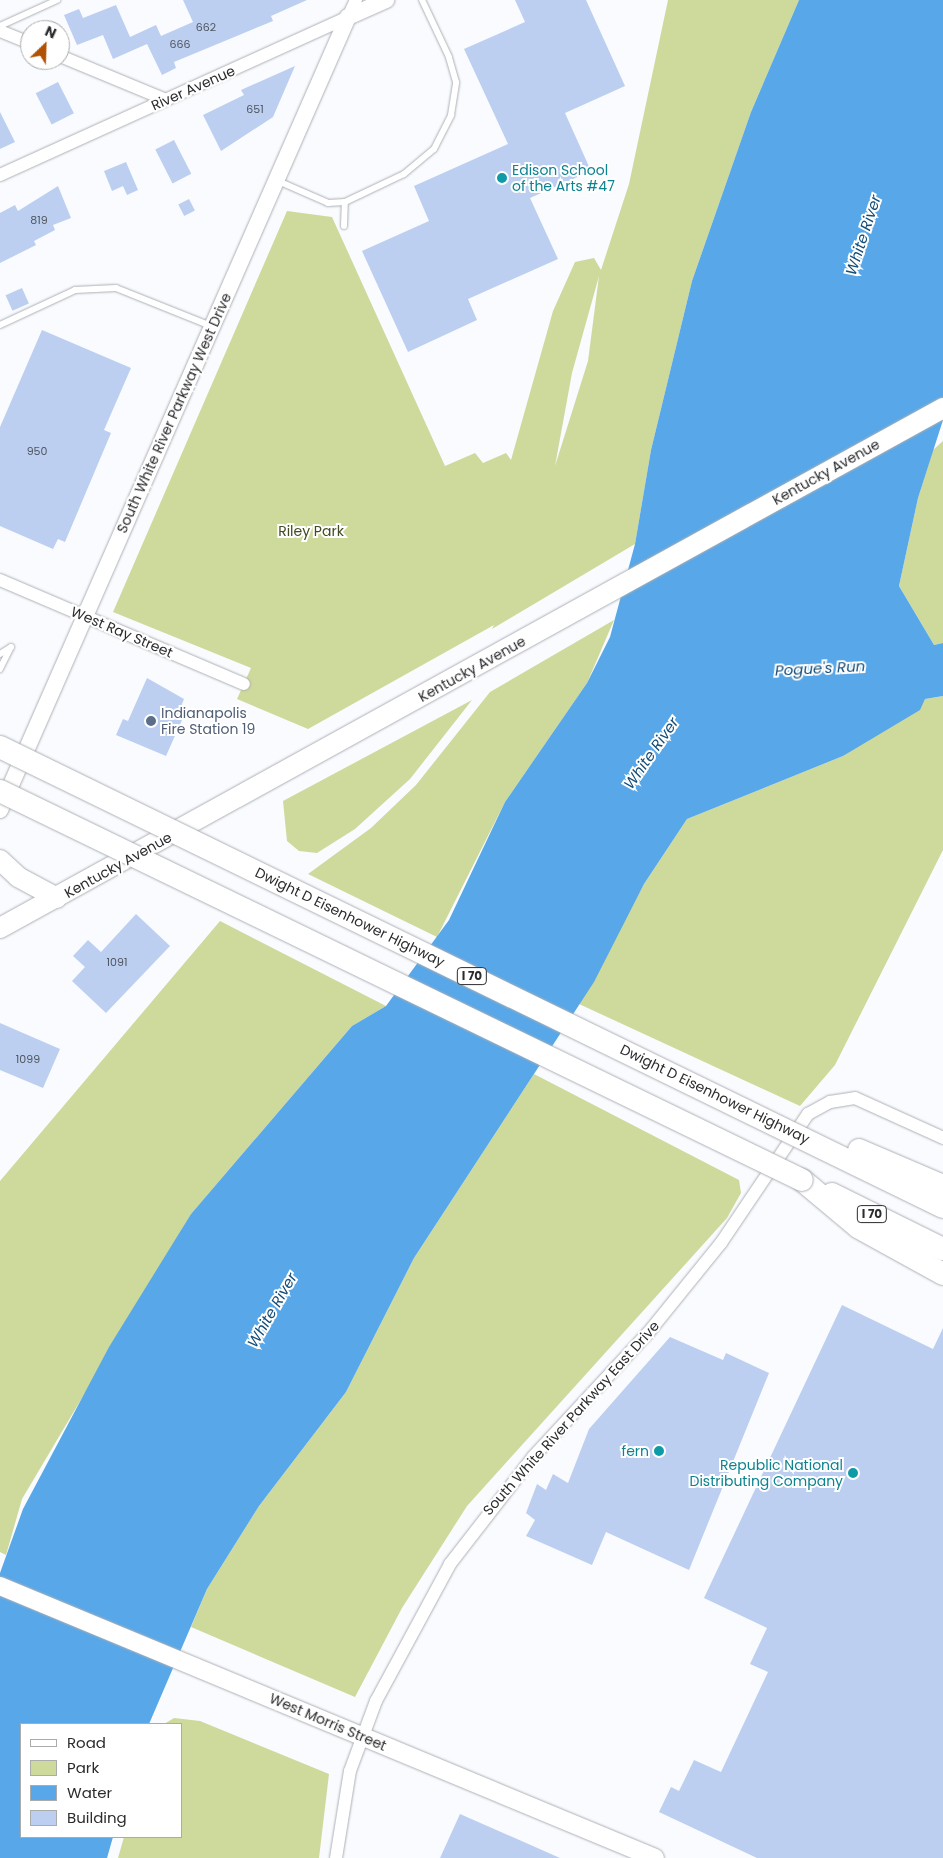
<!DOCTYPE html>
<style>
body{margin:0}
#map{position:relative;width:943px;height:1858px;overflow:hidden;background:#f9fbfe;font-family:Poppins,sans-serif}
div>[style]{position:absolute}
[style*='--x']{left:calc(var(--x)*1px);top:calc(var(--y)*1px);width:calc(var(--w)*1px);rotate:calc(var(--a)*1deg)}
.green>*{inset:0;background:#ced99c}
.water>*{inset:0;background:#57a7e9}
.building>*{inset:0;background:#bccff0;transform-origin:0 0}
.roads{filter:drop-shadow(0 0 1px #adb0b5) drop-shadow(0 0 1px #adb0b5)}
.service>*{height:6px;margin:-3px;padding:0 3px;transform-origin:3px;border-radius:3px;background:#fff}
.minor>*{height:12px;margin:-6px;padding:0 6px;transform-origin:6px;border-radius:6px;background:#fff}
.tertiary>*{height:16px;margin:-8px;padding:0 8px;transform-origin:8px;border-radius:8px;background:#fff}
.secondary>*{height:18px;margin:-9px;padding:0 9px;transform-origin:9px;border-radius:9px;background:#fff}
.primary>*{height:20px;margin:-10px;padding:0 10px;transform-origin:10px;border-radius:10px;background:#fff}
.motorway>*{height:22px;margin:-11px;padding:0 11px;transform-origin:11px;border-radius:11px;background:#fff}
.bridges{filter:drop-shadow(0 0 1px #adb0b5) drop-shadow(0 0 1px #adb0b5)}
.motorway-bridge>*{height:22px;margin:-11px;padding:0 11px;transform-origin:11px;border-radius:11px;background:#fff}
.dots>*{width:14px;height:14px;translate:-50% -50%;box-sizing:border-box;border:2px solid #fff;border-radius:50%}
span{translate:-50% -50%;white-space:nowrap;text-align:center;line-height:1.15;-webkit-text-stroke:4px #fff;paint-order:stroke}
.number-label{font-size:11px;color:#4f555e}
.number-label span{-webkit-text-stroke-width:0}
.shield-label span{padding:1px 4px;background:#fff;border:1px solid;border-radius:4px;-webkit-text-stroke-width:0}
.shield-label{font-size:12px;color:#2b2c2e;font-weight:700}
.street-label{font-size:14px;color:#2b2c2e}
.culture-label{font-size:14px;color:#0d838f}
.left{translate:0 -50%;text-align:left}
.right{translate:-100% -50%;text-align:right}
.park-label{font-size:14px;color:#444a21}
.service-label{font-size:14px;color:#4e5e75}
.water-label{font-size:15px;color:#134d79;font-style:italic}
.legend{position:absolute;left:20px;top:1723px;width:162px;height:115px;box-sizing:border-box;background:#fff;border:1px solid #aaabab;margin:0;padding:6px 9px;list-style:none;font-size:15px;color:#2b2c2e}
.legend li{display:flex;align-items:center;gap:10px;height:25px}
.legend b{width:25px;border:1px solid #aaabab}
.north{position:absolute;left:20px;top:20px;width:50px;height:50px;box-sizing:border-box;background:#fff;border:1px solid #aaabab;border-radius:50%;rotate:24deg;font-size:14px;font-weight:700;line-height:20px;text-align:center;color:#2b2c2e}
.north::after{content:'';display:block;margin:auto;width:18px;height:22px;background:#b05103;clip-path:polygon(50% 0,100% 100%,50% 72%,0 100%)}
</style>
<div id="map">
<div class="green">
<div style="clip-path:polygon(evenodd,668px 0,799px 0,751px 112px,692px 281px,651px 450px,635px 544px,492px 629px,494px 625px,308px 729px,237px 699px,251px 668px,113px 612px,287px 211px,332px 217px,445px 466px,475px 453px,483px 463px,506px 453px,511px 460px,553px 311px,575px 262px,594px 258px,601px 270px,629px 184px,668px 0,599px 276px,588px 361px,555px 466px,572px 373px,599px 276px)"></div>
<div style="clip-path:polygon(943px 441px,943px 643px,934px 645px,899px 586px,918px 498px,933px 450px)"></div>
<div style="clip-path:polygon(614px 620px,587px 683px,505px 802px,437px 937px,308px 874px,371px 828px,416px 785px,490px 692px)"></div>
<div style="clip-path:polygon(943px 696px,943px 850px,835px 1065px,800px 1106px,579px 1004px,644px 884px,687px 819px,843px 756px,925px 699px)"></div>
<div style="clip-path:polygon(472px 700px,410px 779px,355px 829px,317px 853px,299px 851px,287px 841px,283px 801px)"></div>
<div style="clip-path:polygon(220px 921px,386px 1006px,352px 1026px,191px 1214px,22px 1499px,6px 1555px,0 1552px,0 1181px)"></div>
<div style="clip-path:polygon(534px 1074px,739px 1180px,741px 1193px,727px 1218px,467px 1506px,402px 1608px,355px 1697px,191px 1627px,207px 1589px,259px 1506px,346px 1392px,414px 1258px)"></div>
<div style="clip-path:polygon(174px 1718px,200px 1721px,329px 1774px,319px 1858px,118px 1858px,124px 1837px,181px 1837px,181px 1724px,164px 1724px)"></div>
</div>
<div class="water">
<div style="clip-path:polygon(799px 0,943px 0,943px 420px,918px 498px,899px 586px,934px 645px,943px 643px,943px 696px,925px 699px,920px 710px,843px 756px,687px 819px,644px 884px,594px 982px,414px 1258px,346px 1392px,259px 1506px,207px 1589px,149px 1724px,21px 1724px,21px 1837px,113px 1837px,107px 1858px,0 1858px,0 1573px,23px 1509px,109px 1347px,191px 1214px,352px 1026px,386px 1006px,449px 920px,505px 802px,587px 683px,610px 637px,635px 544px,651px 450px,692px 281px,751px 112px)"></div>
</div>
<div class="building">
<div style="clip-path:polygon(183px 0,307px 0,271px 16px,273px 21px,174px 62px,176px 68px,162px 75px,147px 44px,113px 59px,103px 35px,77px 45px,64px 15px,79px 9px,83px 18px,116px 5px,130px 37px,156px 25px,161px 36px,193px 22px)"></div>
<div style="clip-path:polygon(515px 0,586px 0,625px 86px,565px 113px,591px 171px,530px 198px,558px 259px,468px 299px,477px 320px,408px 352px,362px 251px,429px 221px,414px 186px,508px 144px,464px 49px,525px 22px)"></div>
<div style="clip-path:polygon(295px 66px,273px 117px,221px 151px,203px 115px,244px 95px,241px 90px)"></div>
<div style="left:58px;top:82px;width:35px;height:25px;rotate:63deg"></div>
<div style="clip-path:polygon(0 112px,15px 142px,0 149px)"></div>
<div style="left:174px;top:140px;width:38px;height:21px;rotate:63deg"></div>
<div style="clip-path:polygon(126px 162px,138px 190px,127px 195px,123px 186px,112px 191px,104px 171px)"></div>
<div style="clip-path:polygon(58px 186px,71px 218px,53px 225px,55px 230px,34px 241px,36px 245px,0 263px,0 213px,15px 205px,18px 211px)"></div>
<div style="left:189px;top:199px;width:13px;height:12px;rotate:63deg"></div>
<div style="left:22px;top:288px;width:17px;height:18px;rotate:66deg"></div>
<div style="clip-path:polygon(42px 330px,131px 368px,104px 430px,111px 433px,65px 542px,58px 539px,53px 549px,0 526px,0 427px)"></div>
<div style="clip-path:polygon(147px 678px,184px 699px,177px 717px,182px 720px,166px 756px,116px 735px,123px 719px,128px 721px)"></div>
<div style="clip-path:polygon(136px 914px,170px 946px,106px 1013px,72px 981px,85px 967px,73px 956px,88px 940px,101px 952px)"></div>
<div style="clip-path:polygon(0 1023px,60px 1049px,43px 1088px,0 1070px)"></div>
<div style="clip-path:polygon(842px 1305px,933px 1349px,943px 1328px,943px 1858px,757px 1858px,659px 1812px,671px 1787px,679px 1791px,694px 1760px,721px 1772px,768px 1672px,750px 1664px,767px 1628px,704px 1598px)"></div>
<div style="clip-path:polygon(670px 1337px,723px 1360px,726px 1353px,769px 1373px,689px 1570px,606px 1532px,592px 1565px,526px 1536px,535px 1520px,526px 1513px,537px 1484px,546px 1490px,553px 1474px,568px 1483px,589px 1429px)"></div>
<div style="clip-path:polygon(460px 1814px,560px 1858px,440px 1858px)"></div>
</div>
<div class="roads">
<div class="service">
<div style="--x:0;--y:26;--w:63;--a:-24.5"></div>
<div style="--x:278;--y:181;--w:55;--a:23.7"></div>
<div style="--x:328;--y:203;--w:17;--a:-3"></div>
<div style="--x:345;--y:202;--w:65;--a:-25.4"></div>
<div style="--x:404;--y:174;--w:39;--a:-40"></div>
<div style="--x:434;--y:149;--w:38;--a:-63"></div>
<div style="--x:451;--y:115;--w:33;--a:-81"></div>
<div style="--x:456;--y:82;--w:26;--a:-106"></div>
<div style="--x:449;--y:57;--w:63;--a:-115.3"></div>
<div style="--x:344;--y:226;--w:24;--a:-88"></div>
<div style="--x:0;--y:325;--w:83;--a:-25"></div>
<div style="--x:75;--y:290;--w:41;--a:-2.8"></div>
<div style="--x:116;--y:288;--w:102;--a:21.8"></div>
<div style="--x:0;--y:654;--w:13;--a:-32"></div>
<div style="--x:11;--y:647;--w:25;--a:117"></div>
</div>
<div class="minor">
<div style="--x:0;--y:31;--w:32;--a:22"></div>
<div style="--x:60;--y:56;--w:115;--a:22.5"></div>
<div style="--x:0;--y:175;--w:382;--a:-24.4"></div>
<div style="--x:348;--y:17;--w:19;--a:-65"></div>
<div style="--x:0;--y:580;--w:265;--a:23.1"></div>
<div style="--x:336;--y:1858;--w:88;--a:-80.9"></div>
<div style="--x:350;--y:1771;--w:75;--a:-69.6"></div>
<div style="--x:376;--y:1701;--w:156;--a:-61.6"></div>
<div style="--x:450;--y:1564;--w:135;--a:-52.2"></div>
<div style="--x:533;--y:1457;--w:169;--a:-47.2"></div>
<div style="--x:648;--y:1333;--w:116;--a:-51"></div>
<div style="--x:721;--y:1243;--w:156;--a:-56"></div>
<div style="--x:808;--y:1114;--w:25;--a:-29"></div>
<div style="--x:830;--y:1102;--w:25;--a:-9"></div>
<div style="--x:855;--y:1098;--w:97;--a:24.4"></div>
</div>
<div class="tertiary">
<div style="--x:0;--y:810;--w:866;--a:-66.31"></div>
<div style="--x:348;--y:17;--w:42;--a:-24.1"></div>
</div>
<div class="secondary">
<div style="--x:0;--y:1586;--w:709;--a:22.55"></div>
</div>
<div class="primary">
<div style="--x:0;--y:860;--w:25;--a:43"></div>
<div style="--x:18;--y:877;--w:44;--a:28.3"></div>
<div style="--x:0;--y:928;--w:1077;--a:-28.87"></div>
</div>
<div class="motorway">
<div style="--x:802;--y:1180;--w:73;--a:40"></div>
<div style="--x:858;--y:1227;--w:97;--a:28.9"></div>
<div style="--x:832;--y:1194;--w:124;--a:26.4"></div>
</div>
</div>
<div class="bridges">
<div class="motorway-bridge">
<div style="--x:0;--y:747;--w:1049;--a:26"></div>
<div style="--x:0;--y:791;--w:891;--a:25.88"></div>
<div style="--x:859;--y:1150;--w:91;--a:23.2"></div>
</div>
</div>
<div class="dots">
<div style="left:502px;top:178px;background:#0f9aa8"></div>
<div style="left:151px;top:721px;background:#5c6f8a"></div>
<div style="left:659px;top:1451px;background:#0f9aa8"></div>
<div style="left:853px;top:1473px;background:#0f9aa8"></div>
</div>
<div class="number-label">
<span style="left:206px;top:27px">662</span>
<span style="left:180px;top:44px">666</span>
<span style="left:255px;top:109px">651</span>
<span style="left:39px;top:220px">819</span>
<span style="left:37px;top:451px">950</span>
<span style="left:117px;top:962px">1091</span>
<span style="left:28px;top:1059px">1099</span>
</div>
<div class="shield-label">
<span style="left:472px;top:976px">I 70</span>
<span style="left:872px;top:1214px">I 70</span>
</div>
<div class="street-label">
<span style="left:193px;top:88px;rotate:-24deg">River Avenue</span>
<span style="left:174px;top:413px;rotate:-66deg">South White River Parkway West Drive</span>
<span style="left:826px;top:472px;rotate:-29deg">Kentucky Avenue</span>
<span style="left:122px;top:632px;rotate:23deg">West Ray Street</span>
<span style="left:472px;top:669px;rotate:-29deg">Kentucky Avenue</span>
<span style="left:118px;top:865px;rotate:-29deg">Kentucky Avenue</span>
<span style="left:350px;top:917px;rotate:26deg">Dwight D Eisenhower Highway</span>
<span style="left:715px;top:1094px;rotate:26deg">Dwight D Eisenhower Highway</span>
<span style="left:571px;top:1418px;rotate:-48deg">South White River Parkway East Drive</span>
<span style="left:328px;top:1722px;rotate:23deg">West Morris Street</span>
</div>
<div class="culture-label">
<span class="left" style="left:512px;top:178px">Edison School<br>of the Arts #47</span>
<span class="right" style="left:649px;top:1451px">fern</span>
<span class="right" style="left:843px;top:1473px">Republic National<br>Distributing Company</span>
</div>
<div class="park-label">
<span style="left:311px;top:531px">Riley Park</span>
</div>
<div class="service-label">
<span class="left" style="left:161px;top:721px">Indianapolis<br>Fire Station 19</span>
</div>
<div class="water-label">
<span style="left:863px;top:235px;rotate:-72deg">White River</span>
<span style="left:820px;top:668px;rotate:-3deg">Pogue's Run</span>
<span style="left:651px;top:753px;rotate:-55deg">White River</span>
<span style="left:272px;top:1310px;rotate:-60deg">White River</span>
</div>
<ul class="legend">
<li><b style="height:6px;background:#fff"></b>Road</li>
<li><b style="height:14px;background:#ced99c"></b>Park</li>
<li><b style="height:14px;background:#57a7e9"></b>Water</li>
<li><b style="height:14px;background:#bccff0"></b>Building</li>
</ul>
<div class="north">N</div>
</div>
